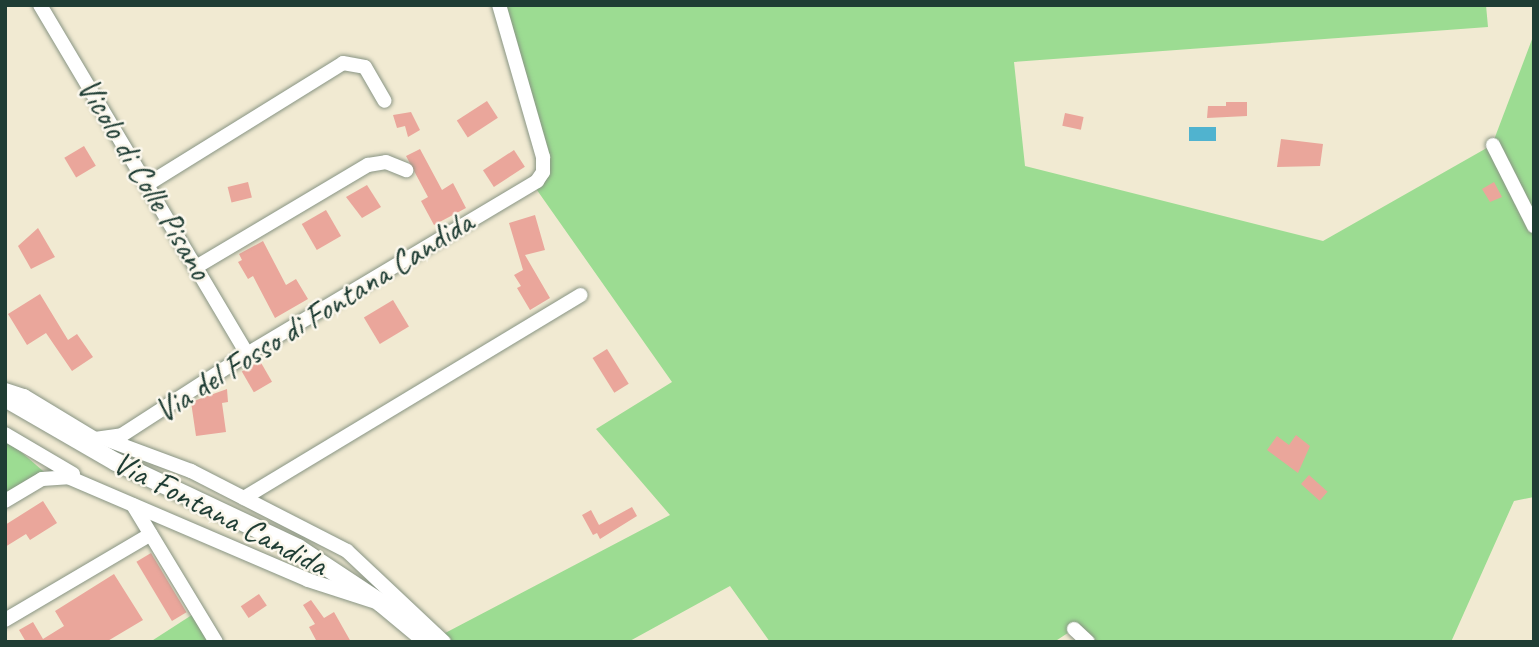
<!DOCTYPE html>
<style>
body{margin:0}
#map{position:relative;width:1539px;height:647px;overflow:hidden;background:#f1ead2;font-family:Caveat,sans-serif}
div>[style]{position:absolute}
[style*='--x']{left:calc(var(--x)*1px);top:calc(var(--y)*1px);width:calc(var(--w)*1px);rotate:calc(var(--a)*1deg)}
.green>*{inset:0;background:#9cdc92}
.water>*{inset:0;background:#50b3cf;transform-origin:0 0}
.building>*{inset:0;background:#eaa69b;transform-origin:0 0}
.roads{filter:drop-shadow(0 0 2px #889483) drop-shadow(0 0 2px #889483)}
.minor>*{height:14px;margin:-7px;padding:0 7px;transform-origin:7px;border-radius:7px;background:#fff}
.major>*{height:18px;margin:-9px;padding:0 9px;transform-origin:9px;border-radius:9px;background:#fff}
span{translate:-50% -50%;white-space:nowrap;text-align:center;line-height:1.15;-webkit-text-stroke:5px #fbf7ec;paint-order:stroke}
.street-label{font-size:33px;color:#1f3d34}
.frame{position:absolute;inset:0;border:7px solid #1f3d34;pointer-events:none}
</style>
<div id="map">
<div class="green">
<div style="clip-path:polygon(499px 5px,1486px 5px,1488px 27px,1014px 62px,1025px 166px,1323px 241px,1492px 145px,1534px 34px,1534px 497px,1514px 501px,1451px 642px,1088px 642px,1074px 629px,1054px 642px,770px 642px,730px 586px,628px 642px,428px 642px,670px 515px,596px 429px,672px 382px,532px 183px,543px 172px)"></div>
<div style="clip-path:polygon(5px 438px,50px 477px,5px 501px)"></div>
<div style="clip-path:polygon(198px 611px,216px 642px,150px 642px)"></div>
</div>
<div class="water">
<div style="left:1216px;top:127px;width:14px;height:27px;rotate:90deg"></div>
</div>
<div class="building">
<div style="left:487px;top:101px;width:20px;height:36px;rotate:57deg"></div>
<div style="clip-path:polygon(1226px 102px,1247px 102px,1247px 116px,1207px 118px,1208px 106px,1226px 106px)"></div>
<div style="clip-path:polygon(411px 112px,420px 130px,408px 137px,405px 126px,397px 128px,393px 115px)"></div>
<div style="left:1065px;top:113px;width:19px;height:13px;rotate:12deg"></div>
<div style="clip-path:polygon(1281px 139px,1323px 144px,1320px 166px,1277px 167px)"></div>
<div style="left:84px;top:146px;width:23px;height:23px;rotate:59deg"></div>
<div style="clip-path:polygon(420px 149px,442px 190px,453px 183px,466px 208px,434px 225px,421px 201px,428px 197px,406px 156px)"></div>
<div style="left:514px;top:150px;width:20px;height:37px;rotate:57deg"></div>
<div style="left:248px;top:182px;width:16px;height:21px;rotate:76deg"></div>
<div style="clip-path:polygon(1494px 182px,1502px 197px,1490px 202px,1482px 189px)"></div>
<div style="clip-path:polygon(367px 185px,381px 207px,362px 218px,346px 197px)"></div>
<div style="left:326px;top:210px;width:30px;height:28px;rotate:60deg"></div>
<div style="clip-path:polygon(535px 215px,545px 250px,525px 255px,550px 298px,530px 310px,517px 288px,521px 286px,514px 275px,523px 270px,509px 223px)"></div>
<div style="clip-path:polygon(38px 228px,55px 257px,31px 269px,18px 246px)"></div>
<div style="clip-path:polygon(263px 241px,286px 285px,296px 279px,308px 299px,275px 318px,253px 276px,248px 279px,238px 262px,242px 260px,239px 254px)"></div>
<div style="clip-path:polygon(40px 294px,68px 340px,77px 334px,93px 357px,72px 371px,46px 333px,27px 345px,8px 314px)"></div>
<div style="left:393px;top:300px;width:31px;height:34px;rotate:59deg"></div>
<div style="left:607px;top:349px;width:41px;height:17px;rotate:58deg"></div>
<div style="left:260px;top:361px;width:24px;height:21px;rotate:60deg"></div>
<div style="clip-path:polygon(227px 389px,228px 402px,222px 403px,226px 432px,196px 436px,191px 402px)"></div>
<div style="clip-path:polygon(1296px 435px,1310px 446px,1298px 473px,1267px 450px,1277px 436px,1289px 445px)"></div>
<div style="left:1309px;top:475px;width:25px;height:12px;rotate:42deg"></div>
<div style="clip-path:polygon(43px 501px,57px 523px,30px 540px,26px 534px,5px 547px,5px 525px)"></div>
<div style="clip-path:polygon(632px 507px,637px 516px,600px 539px,597px 533px,593px 535px,582px 515px,591px 510px,599px 525px)"></div>
<div style="left:151px;top:553px;width:69px;height:17px;rotate:59deg"></div>
<div style="clip-path:polygon(114px 574px,143px 620px,106px 642px,26px 642px,19px 630px,33px 622px,43px 639px,64px 626px,55px 611px)"></div>
<div style="left:259px;top:594px;width:14px;height:22px;rotate:56deg"></div>
<div style="clip-path:polygon(311px 600px,324px 618px,334px 612px,351px 642px,317px 642px,309px 627px,315px 624px,303px 605px)"></div>
</div>
<div class="roads">
<div class="minor">
<div style="--x:40;--y:5;--w:406;--a:59.3"></div>
<div style="--x:1493;--y:145;--w:91;--a:63.2"></div>
<div style="--x:148;--y:184;--w:229;--a:-31.8"></div>
<div style="--x:343;--y:63;--w:22;--a:10"></div>
<div style="--x:365;--y:67;--w:39;--a:60"></div>
<div style="--x:196;--y:267;--w:200;--a:-30.7"></div>
<div style="--x:368;--y:165;--w:18;--a:-9"></div>
<div style="--x:386;--y:162;--w:22;--a:22"></div>
<div style="--x:5;--y:390;--w:20;--a:18"></div>
<div style="--x:24;--y:396;--w:83;--a:31.2"></div>
<div style="--x:95;--y:439;--w:27;--a:-8"></div>
<div style="--x:122;--y:435;--w:149;--a:-32.9"></div>
<div style="--x:247;--y:354;--w:338;--a:-30.8"></div>
<div style="--x:537;--y:181;--w:11;--a:-56"></div>
<div style="--x:543;--y:172;--w:15;--a:-90"></div>
<div style="--x:543;--y:157;--w:158;--a:-106.1"></div>
<div style="--x:5;--y:434;--w:79;--a:30.5"></div>
<div style="--x:108;--y:440;--w:89;--a:20.5"></div>
<div style="--x:191;--y:471;--w:175;--a:27.1"></div>
<div style="--x:347;--y:551;--w:133;--a:43.2"></div>
<div style="--x:244;--y:498;--w:393;--a:-31.1"></div>
<div style="--x:5;--y:501;--w:43;--a:-30.7"></div>
<div style="--x:42;--y:479;--w:26;--a:-4"></div>
<div style="--x:68;--y:477;--w:261;--a:23.2"></div>
<div style="--x:308;--y:580;--w:68;--a:17.9"></div>
<div style="--x:133;--y:505;--w:160;--a:58.8"></div>
<div style="--x:5;--y:620;--w:169;--a:-30.5"></div>
<div style="--x:1074;--y:629;--w:19;--a:43"></div>
</div>
<div class="major">
<div style="--x:5;--y:398;--w:128;--a:30"></div>
<div style="--x:116;--y:462;--w:201;--a:25.3"></div>
<div style="--x:298;--y:548;--w:100;--a:33.5"></div>
<div style="--x:381;--y:603;--w:61;--a:39.7"></div>
</div>
</div>
<div class="street-label">
<span style="left:144px;top:179px;rotate:59deg">Vicolo di Colle Pisano</span>
<span style="left:314px;top:317px;rotate:-32deg">Via del Fosso di Fontana Candida</span>
<span style="left:220px;top:514px;rotate:27deg">Via Fontana Candida</span>
</div>
<div class="frame"></div>
</div>
